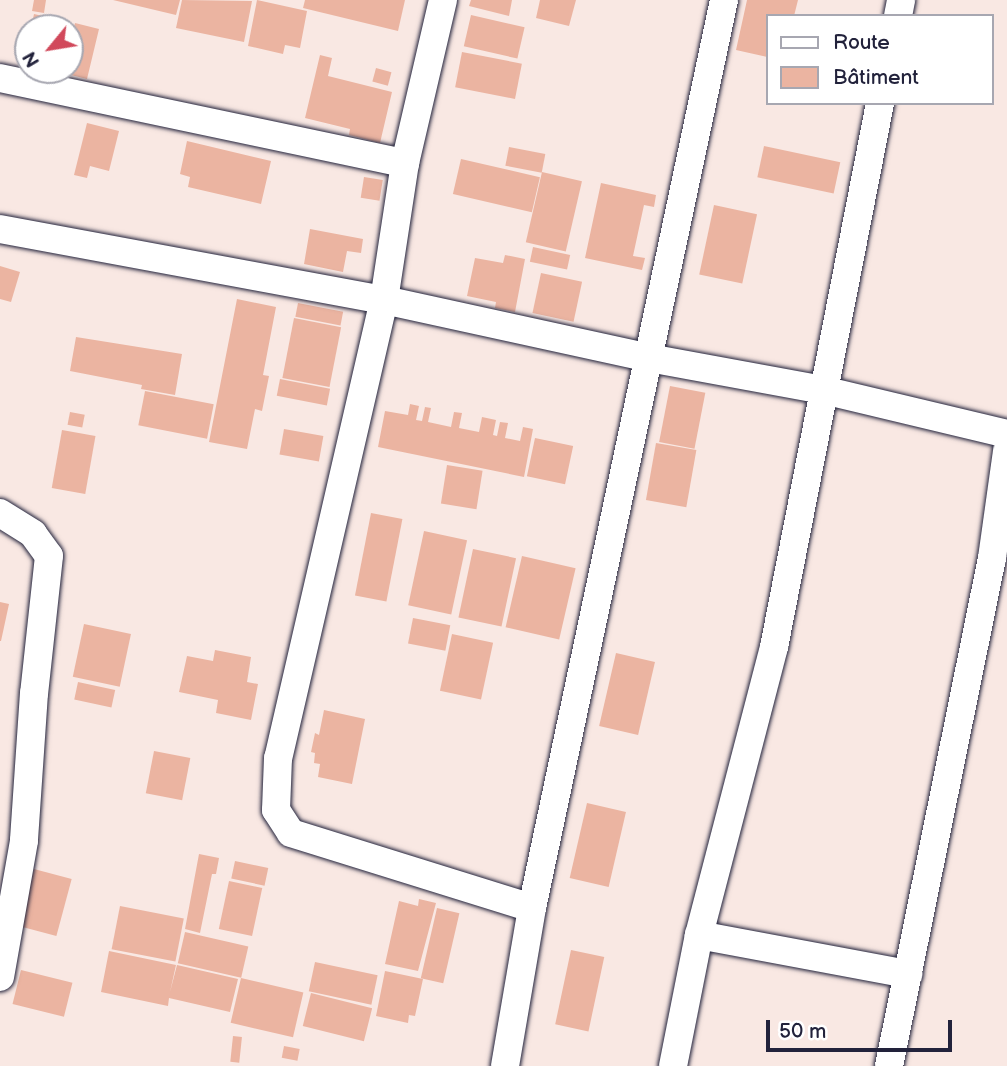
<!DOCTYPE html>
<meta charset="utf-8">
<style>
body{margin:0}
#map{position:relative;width:1007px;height:1066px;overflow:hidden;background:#f9e8e3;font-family:"Balsamiq Sans",sans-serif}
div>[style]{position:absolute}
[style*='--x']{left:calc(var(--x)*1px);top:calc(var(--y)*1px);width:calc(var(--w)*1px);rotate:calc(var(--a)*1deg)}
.building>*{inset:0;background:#ebb4a1;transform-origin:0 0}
.roads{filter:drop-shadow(0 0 2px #22223b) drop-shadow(0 0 2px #22223b)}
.street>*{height:28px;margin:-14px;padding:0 14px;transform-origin:14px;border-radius:14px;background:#fff}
span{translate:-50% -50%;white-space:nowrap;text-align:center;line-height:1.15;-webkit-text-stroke:5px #fff;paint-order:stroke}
.legend{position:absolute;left:766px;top:14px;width:228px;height:91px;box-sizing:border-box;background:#fff;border:2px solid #a7a7b1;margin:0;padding:9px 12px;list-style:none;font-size:21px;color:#22223b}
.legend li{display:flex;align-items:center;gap:14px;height:35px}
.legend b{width:35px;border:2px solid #a7a7b1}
.north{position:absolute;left:14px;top:14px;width:70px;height:70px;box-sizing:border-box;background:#fff;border:2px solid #a7a7b1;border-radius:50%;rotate:240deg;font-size:19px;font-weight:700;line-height:28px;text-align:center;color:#22223b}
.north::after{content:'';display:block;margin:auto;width:24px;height:32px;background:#d1495b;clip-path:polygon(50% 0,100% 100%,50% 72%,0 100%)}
.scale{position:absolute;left:766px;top:1020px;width:186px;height:32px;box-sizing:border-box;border:4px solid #22223b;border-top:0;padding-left:9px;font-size:21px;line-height:24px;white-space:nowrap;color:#22223b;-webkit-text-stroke:5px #fff;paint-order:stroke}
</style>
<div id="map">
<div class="building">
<div style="clip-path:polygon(34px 0,46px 0,44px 13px,32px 11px)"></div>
<div style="clip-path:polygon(113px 0,180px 0,176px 15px)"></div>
<div style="clip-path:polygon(182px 0,252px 1px,244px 42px,176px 28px)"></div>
<div style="clip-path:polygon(257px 0,307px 11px,300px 48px,285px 45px,283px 54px,248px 46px)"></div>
<div style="clip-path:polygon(305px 0,405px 0,398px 31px,303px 8px)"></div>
<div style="clip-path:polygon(471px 0,512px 0,509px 16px,469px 6px)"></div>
<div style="clip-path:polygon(540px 0,576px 0,569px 26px,536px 18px)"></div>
<div style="clip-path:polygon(747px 0,798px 0,794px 16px,767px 16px,767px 57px,736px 50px)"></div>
<div style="clip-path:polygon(34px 14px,60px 20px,59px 28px,31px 28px)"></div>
<div style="left:471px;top:15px;width:55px;height:32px;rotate:13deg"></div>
<div style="clip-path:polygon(75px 23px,99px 29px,87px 79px,63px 73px,64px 70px,70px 70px,70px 43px)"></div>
<div style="left:462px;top:52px;width:61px;height:36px;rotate:11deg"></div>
<div style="clip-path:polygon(320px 55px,332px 58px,328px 76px,392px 92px,380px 143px,349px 135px,350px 129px,305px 118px)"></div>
<div style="left:376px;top:68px;width:16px;height:14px;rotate:15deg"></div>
<div style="clip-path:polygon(87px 123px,119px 131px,109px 171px,90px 166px,87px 178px,74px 175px)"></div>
<div style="clip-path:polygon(187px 141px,271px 161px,261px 204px,188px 187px,190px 177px,180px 174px)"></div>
<div style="left:764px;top:146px;width:78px;height:32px;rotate:12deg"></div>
<div style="left:509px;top:147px;width:37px;height:19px;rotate:11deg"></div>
<div style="left:461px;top:159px;width:81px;height:36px;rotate:13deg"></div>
<div style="left:542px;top:172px;width:41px;height:72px;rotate:13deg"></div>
<div style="left:364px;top:177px;width:19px;height:21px;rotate:9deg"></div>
<div style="clip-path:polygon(601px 183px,656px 195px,654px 207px,644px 205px,633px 256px,645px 258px,642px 270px,585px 258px)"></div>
<div style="left:714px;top:205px;width:44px;height:71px;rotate:12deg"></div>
<div style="clip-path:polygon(310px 229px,363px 239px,361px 253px,347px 251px,343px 272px,304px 264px)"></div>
<div style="left:533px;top:247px;width:38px;height:15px;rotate:12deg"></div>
<div style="clip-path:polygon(505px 255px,525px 259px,515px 312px,495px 308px,496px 302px,467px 296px,475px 258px,503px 263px)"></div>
<div style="clip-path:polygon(0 266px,20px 272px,11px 302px,0 299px)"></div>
<div style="left:541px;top:273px;width:42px;height:41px;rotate:12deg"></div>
<div style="clip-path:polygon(237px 299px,276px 307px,263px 375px,269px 376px,262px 411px,255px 409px,247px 449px,209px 442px)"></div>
<div style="left:298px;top:303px;width:46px;height:14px;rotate:11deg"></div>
<div style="left:294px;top:318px;width:48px;height:61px;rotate:11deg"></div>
<div style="clip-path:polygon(76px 337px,182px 354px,175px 395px,141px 389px,142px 385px,70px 371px)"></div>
<div style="left:280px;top:379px;width:51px;height:17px;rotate:11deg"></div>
<div style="left:670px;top:386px;width:36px;height:57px;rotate:11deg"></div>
<div style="left:145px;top:391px;width:70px;height:35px;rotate:11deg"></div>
<div style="clip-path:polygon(410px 404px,419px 406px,416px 420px,422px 421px,425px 407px,431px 408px,428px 422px,451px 427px,454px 412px,462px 413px,459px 428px,479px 432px,482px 417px,496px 420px,493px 435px,497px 436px,500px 422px,508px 423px,505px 438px,520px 441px,523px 427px,533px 429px,524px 477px,378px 447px,385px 411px,408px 415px)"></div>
<div style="left:70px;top:412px;width:15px;height:13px;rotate:11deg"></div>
<div style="left:284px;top:429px;width:40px;height:26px;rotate:10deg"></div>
<div style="left:62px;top:430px;width:34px;height:59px;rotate:10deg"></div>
<div style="left:535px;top:438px;width:39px;height:39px;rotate:12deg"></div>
<div style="left:656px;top:443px;width:41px;height:58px;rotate:10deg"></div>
<div style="left:447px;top:465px;width:36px;height:39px;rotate:9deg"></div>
<div style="left:371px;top:513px;width:32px;height:84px;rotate:11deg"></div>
<div style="left:424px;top:531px;width:44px;height:76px;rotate:12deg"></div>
<div style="left:473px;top:549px;width:44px;height:70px;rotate:12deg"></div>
<div style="left:522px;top:556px;width:55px;height:73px;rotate:13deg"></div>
<div style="clip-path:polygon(0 602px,9px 604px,1px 641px,0 641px)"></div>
<div style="left:413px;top:618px;width:38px;height:26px;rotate:11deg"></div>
<div style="left:84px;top:624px;width:48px;height:54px;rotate:12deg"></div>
<div style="left:452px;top:634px;width:42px;height:58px;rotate:12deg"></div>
<div style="clip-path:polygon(215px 650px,251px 657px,247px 682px,258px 684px,251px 720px,216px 713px,218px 700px,179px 692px,187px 656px,213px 661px)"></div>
<div style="left:616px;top:653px;width:40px;height:75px;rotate:13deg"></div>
<div style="left:78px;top:682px;width:38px;height:18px;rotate:12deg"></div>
<div style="clip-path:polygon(324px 710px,365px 719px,352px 784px,318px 777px,320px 764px,314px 763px,315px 753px,311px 752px,315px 733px,319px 735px)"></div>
<div style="left:154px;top:751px;width:37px;height:43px;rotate:11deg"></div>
<div style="left:587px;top:803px;width:40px;height:77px;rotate:13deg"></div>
<div style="clip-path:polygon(199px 854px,219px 858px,216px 874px,212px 874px,200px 933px,185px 929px)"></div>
<div style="left:235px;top:861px;width:34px;height:18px;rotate:12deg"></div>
<div style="left:34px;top:869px;width:39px;height:59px;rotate:15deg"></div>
<div style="left:229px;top:881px;width:34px;height:49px;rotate:12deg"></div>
<div style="clip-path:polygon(419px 899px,436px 903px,418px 971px,385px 964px,399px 901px,418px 906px)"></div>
<div style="left:120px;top:906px;width:65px;height:44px;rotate:11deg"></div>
<div style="left:437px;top:908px;width:23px;height:72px;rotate:13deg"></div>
<div style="left:185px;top:932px;width:65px;height:32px;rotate:13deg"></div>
<div style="left:571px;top:950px;width:34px;height:76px;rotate:12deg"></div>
<div style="clip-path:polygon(109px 951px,176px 965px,170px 992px,177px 965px,238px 979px,230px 1012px,169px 998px,168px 1006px,101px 992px)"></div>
<div style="left:315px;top:962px;width:64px;height:30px;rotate:12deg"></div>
<div style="left:21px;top:970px;width:53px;height:35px;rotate:14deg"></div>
<div style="clip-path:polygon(385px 971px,423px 979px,415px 1016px,409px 1015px,408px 1023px,376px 1016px)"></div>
<div style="left:241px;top:978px;width:64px;height:46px;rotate:13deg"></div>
<div style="left:311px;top:993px;width:63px;height:34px;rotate:14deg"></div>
<div style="left:233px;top:1036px;width:9px;height:26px;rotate:6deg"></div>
<div style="left:284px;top:1046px;width:16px;height:12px;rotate:11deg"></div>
</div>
<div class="roads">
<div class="street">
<div style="--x:443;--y:0;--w:167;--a:103.1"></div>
<div style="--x:405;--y:163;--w:139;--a:98.7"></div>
<div style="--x:384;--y:300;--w:470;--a:103"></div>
<div style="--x:278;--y:758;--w:52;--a:92.2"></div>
<div style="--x:276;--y:810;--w:27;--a:57"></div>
<div style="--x:291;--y:833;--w:252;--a:17.3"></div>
<div style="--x:898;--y:16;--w:16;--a:-79"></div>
<div style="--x:0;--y:78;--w:414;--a:11.9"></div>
<div style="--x:0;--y:229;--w:391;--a:10.5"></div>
<div style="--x:384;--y:300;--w:271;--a:12.3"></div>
<div style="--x:649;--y:358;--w:177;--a:10.4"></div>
<div style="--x:823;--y:390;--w:189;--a:13.4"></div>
<div style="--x:0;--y:513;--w:39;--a:32"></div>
<div style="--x:33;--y:534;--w:27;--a:54"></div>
<div style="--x:49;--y:556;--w:138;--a:96.2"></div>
<div style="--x:34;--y:693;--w:148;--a:93.9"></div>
<div style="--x:24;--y:841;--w:138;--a:100"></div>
<div style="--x:699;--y:935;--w:213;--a:10.6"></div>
<div style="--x:505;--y:1066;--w:160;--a:-80.3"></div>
<div style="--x:532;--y:908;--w:928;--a:-78.06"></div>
<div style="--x:673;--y:1066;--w:134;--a:-78.8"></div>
<div style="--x:699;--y:935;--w:298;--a:-75.4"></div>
<div style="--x:774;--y:647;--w:554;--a:-78.97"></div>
<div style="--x:889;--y:1066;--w:518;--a:-78.54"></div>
<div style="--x:992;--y:558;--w:108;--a:-82"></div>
</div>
</div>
<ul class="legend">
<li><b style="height:9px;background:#fff"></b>Route</li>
<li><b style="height:19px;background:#ebb4a1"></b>Bâtiment</li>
</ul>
<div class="north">N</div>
<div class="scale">50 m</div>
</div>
